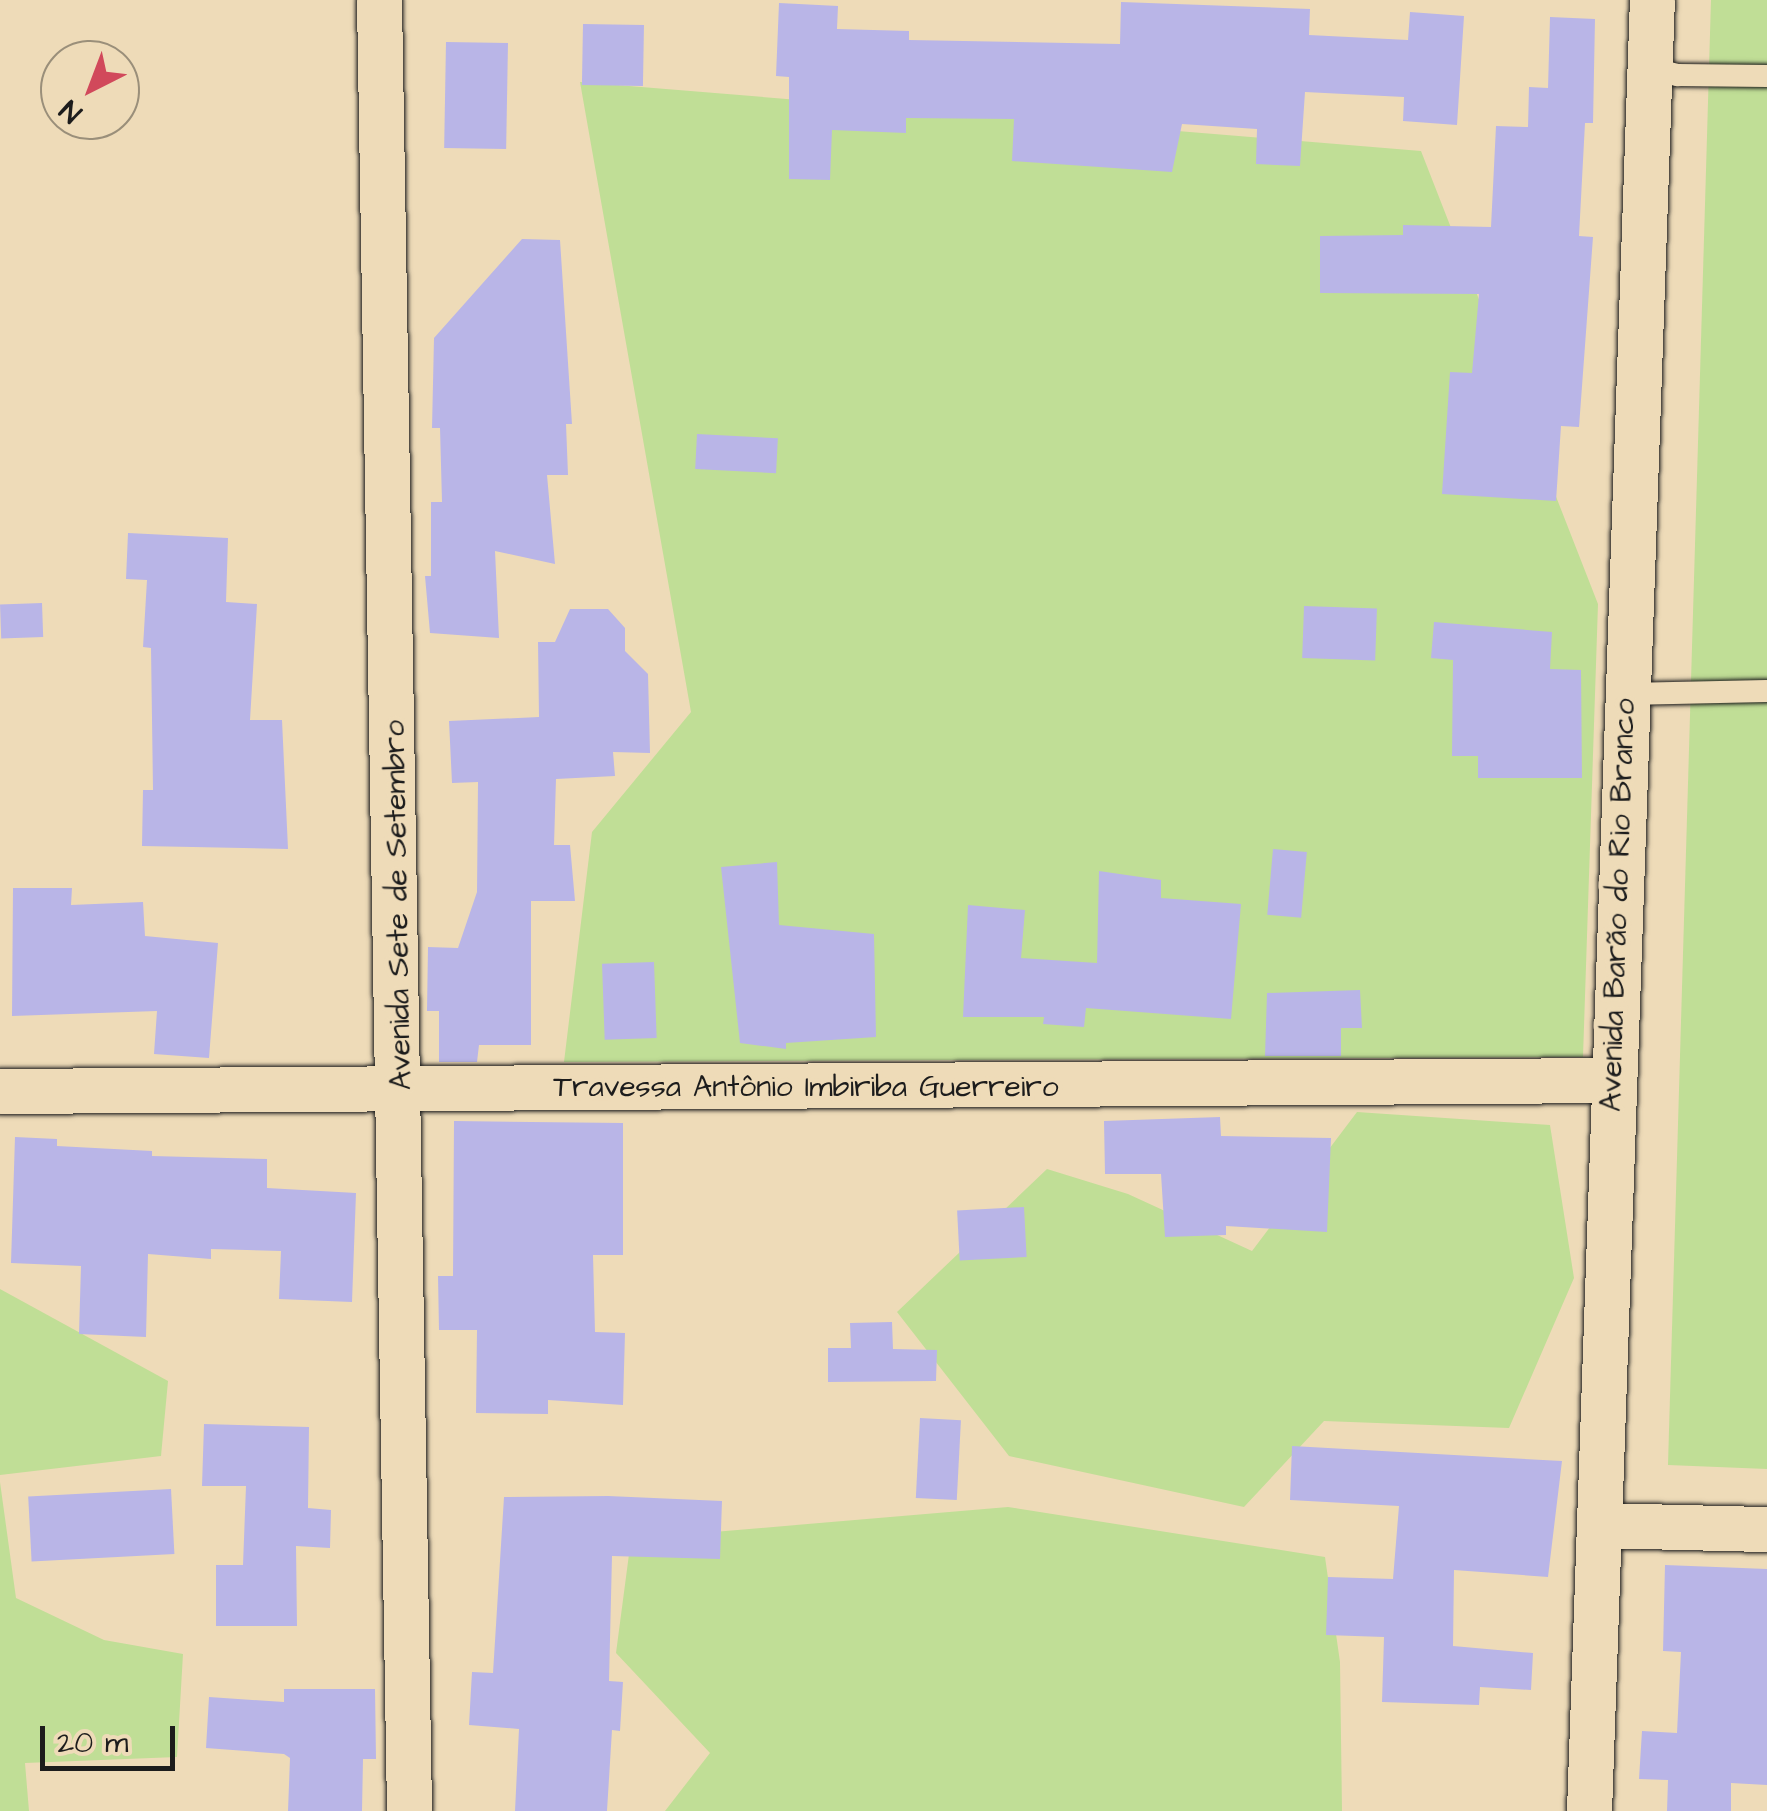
<!DOCTYPE html>
<meta charset="utf-8">
<style>
body{margin:0}
#map{position:relative;width:1767px;height:1811px;overflow:hidden;background:#eedbb8;font-family:"Architects Daughter",sans-serif}
div>[style]{position:absolute}
[style*='--x']{left:calc(var(--x)*1px);top:calc(var(--y)*1px);width:calc(var(--w)*1px);rotate:calc(var(--a)*1deg)}
.green>*{inset:0;background:#c0de96}
.building>*{inset:0;background:#b9b5e7;transform-origin:0 0}
.roads{filter:drop-shadow(0 0 2px #1c1c1c) drop-shadow(0 0 2px #1c1c1c)}
.lane>*{height:22px;margin:-11px;padding:0 11px;transform-origin:11px;border-radius:11px;background:#eedbb8}
.street>*{height:45px;margin:-22.5px;padding:0 22.5px;transform-origin:22.5px;border-radius:22.5px;background:#eedbb8}
span{translate:-50% -50%;white-space:nowrap;text-align:center;line-height:1.15;-webkit-text-stroke:9px #eedbb8;paint-order:stroke}
.street-label{font-size:30px;color:#1c1c1c}
.north{position:absolute;left:40px;top:40px;width:100px;height:100px;box-sizing:border-box;background:#eedbb8;border:2px solid #9a8f7a;border-radius:50%;rotate:222deg;font-size:28px;font-weight:700;line-height:40px;text-align:center;color:#1c1c1c}
.north::after{content:'';display:block;margin:auto;width:35px;height:45px;background:#d1495b;clip-path:polygon(50% 0,100% 100%,50% 72%,0 100%)}
.scale{position:absolute;left:40px;top:1726px;width:135px;height:45px;box-sizing:border-box;border:5px solid #1c1c1c;border-top:0;padding-left:12px;font-size:30px;line-height:35px;white-space:nowrap;color:#1c1c1c;-webkit-text-stroke:8px #eedbb8;paint-order:stroke}
</style>
<div id="map">
<div class="green">
<div style="clip-path:polygon(1711px 0,1767px 0,1767px 1469px,1668px 1465px)"></div>
<div style="clip-path:polygon(580px 82px,1421px 151px,1598px 604px,1583px 1057px,564px 1062px,592px 832px,691px 712px)"></div>
<div style="clip-path:polygon(1357px 1112px,1550px 1125px,1574px 1278px,1509px 1428px,1324px 1421px,1244px 1507px,1009px 1456px,897px 1312px,1047px 1169px,1128px 1194px,1252px 1251px)"></div>
<div style="clip-path:polygon(0 1289px,168px 1381px,161px 1456px,0 1475px)"></div>
<div style="clip-path:polygon(0 1482px,16px 1598px,104px 1640px,183px 1654px,177px 1757px,25px 1763px,29px 1811px,0 1811px)"></div>
<div style="clip-path:polygon(1008px 1507px,1325px 1557px,1340px 1662px,1342px 1811px,665px 1811px,710px 1753px,616px 1653px,631px 1539px)"></div>
</div>
<div class="building">
<div style="clip-path:polygon(1121px 2px,1310px 9px,1309px 35px,1408px 40px,1410px 12px,1464px 16px,1457px 125px,1403px 121px,1404px 97px,1305px 92px,1300px 166px,1256px 164px,1257px 129px,1182px 124px,1172px 172px,1012px 161px,1014px 119px,906px 118px,906px 133px,832px 130px,830px 180px,789px 179px,789px 77px,776px 76px,779px 3px,838px 6px,837px 29px,909px 31px,909px 40px,1120px 44px)"></div>
<div style="clip-path:polygon(1550px 17px,1595px 19px,1593px 123px,1585px 123px,1579px 236px,1593px 237px,1579px 427px,1561px 426px,1556px 501px,1442px 494px,1450px 372px,1472px 373px,1479px 294px,1320px 293px,1320px 236px,1403px 235px,1403px 225px,1491px 227px,1496px 126px,1528px 127px,1529px 87px,1548px 88px)"></div>
<div style="left:583px;top:24px;width:61px;height:61px;rotate:1deg"></div>
<div style="left:446px;top:42px;width:62px;height:106px;rotate:1deg"></div>
<div style="clip-path:polygon(522px 239px,560px 240px,572px 424px,566px 424px,568px 475px,547px 475px,555px 564px,495px 551px,499px 638px,430px 633px,425px 576px,431px 576px,431px 502px,442px 502px,440px 428px,432px 428px,434px 338px)"></div>
<div style="left:697px;top:434px;width:81px;height:35px;rotate:3deg"></div>
<div style="clip-path:polygon(128px 533px,228px 538px,226px 602px,257px 604px,250px 720px,282px 720px,288px 849px,142px 846px,143px 790px,153px 790px,151px 648px,143px 647px,147px 580px,126px 579px)"></div>
<div style="left:42px;top:603px;width:34px;height:42px;rotate:88deg"></div>
<div style="left:1304px;top:606px;width:73px;height:52px;rotate:2deg"></div>
<div style="clip-path:polygon(570px 609px,608px 609px,625px 628px,625px 651px,648px 674px,650px 753px,613px 752px,615px 776px,556px 779px,554px 845px,570px 845px,575px 901px,531px 901px,531px 1045px,479px 1045px,477px 1062px,439px 1062px,439px 1011px,427px 1011px,428px 947px,458px 948px,477px 892px,478px 782px,452px 783px,449px 721px,539px 717px,538px 642px,555px 642px)"></div>
<div style="clip-path:polygon(1434px 622px,1552px 632px,1550px 669px,1581px 670px,1582px 778px,1478px 778px,1478px 756px,1452px 756px,1453px 660px,1431px 658px)"></div>
<div style="left:1273px;top:849px;width:34px;height:66px;rotate:5deg"></div>
<div style="clip-path:polygon(777px 862px,779px 925px,874px 934px,876px 1037px,786px 1043px,786px 1049px,740px 1043px,721px 867px)"></div>
<div style="clip-path:polygon(1099px 871px,1161px 880px,1161px 898px,1241px 904px,1231px 1019px,1086px 1008px,1084px 1027px,1043px 1024px,1044px 1017px,963px 1017px,968px 905px,1025px 910px,1021px 958px,1097px 963px)"></div>
<div style="clip-path:polygon(13px 888px,72px 888px,71px 905px,143px 902px,145px 936px,218px 943px,209px 1058px,154px 1054px,157px 1011px,12px 1016px)"></div>
<div style="left:654px;top:962px;width:76px;height:52px;rotate:88deg"></div>
<div style="clip-path:polygon(1360px 990px,1362px 1028px,1341px 1028px,1341px 1056px,1265px 1056px,1267px 993px)"></div>
<div style="clip-path:polygon(1220px 1117px,1221px 1136px,1331px 1138px,1327px 1232px,1226px 1226px,1226px 1235px,1165px 1237px,1161px 1174px,1105px 1174px,1104px 1121px)"></div>
<div style="clip-path:polygon(454px 1121px,623px 1123px,623px 1255px,593px 1255px,595px 1332px,625px 1333px,623px 1405px,548px 1400px,548px 1414px,476px 1413px,477px 1330px,439px 1330px,438px 1276px,453px 1276px)"></div>
<div style="clip-path:polygon(15px 1137px,57px 1139px,57px 1146px,152px 1151px,152px 1156px,267px 1159px,267px 1188px,356px 1193px,352px 1302px,279px 1299px,281px 1251px,211px 1249px,211px 1259px,148px 1254px,146px 1337px,79px 1334px,81px 1266px,11px 1263px)"></div>
<div style="left:1024px;top:1207px;width:50px;height:67px;rotate:87deg"></div>
<div style="clip-path:polygon(892px 1322px,893px 1349px,937px 1350px,936px 1381px,828px 1382px,828px 1348px,851px 1348px,850px 1323px)"></div>
<div style="left:920px;top:1418px;width:41px;height:80px;rotate:3deg"></div>
<div style="clip-path:polygon(204px 1424px,309px 1427px,308px 1508px,331px 1510px,330px 1548px,296px 1546px,297px 1626px,216px 1626px,216px 1565px,243px 1565px,246px 1486px,202px 1486px)"></div>
<div style="clip-path:polygon(1292px 1446px,1562px 1461px,1548px 1577px,1454px 1570px,1453px 1646px,1533px 1653px,1531px 1690px,1480px 1687px,1479px 1705px,1382px 1702px,1384px 1637px,1326px 1635px,1328px 1577px,1393px 1579px,1399px 1506px,1290px 1500px)"></div>
<div style="left:171px;top:1489px;width:65px;height:143px;rotate:87deg"></div>
<div style="clip-path:polygon(608px 1496px,722px 1501px,720px 1559px,612px 1556px,609px 1681px,623px 1682px,620px 1731px,612px 1730px,607px 1811px,515px 1811px,519px 1729px,469px 1725px,472px 1672px,493px 1673px,504px 1497px)"></div>
<div style="clip-path:polygon(1665px 1565px,1767px 1569px,1767px 1785px,1731px 1783px,1731px 1811px,1667px 1811px,1668px 1780px,1639px 1779px,1642px 1731px,1677px 1733px,1681px 1652px,1663px 1651px)"></div>
<div style="clip-path:polygon(284px 1689px,375px 1689px,376px 1759px,363px 1759px,362px 1811px,288px 1811px,290px 1758px,284px 1754px,206px 1748px,209px 1697px,284px 1702px)"></div>
</div>
<div class="roads">
<div class="lane">
<div style="--x:1649;--y:68;--w:30;--a:14"></div>
<div style="--x:1678;--y:75;--w:89;--a:0.6"></div>
<div style="--x:1626;--y:694;--w:141;--a:-1.2"></div>
</div>
<div class="street">
<div style="--x:379;--y:0;--w:1811;--a:89.05"></div>
<div style="--x:0;--y:1091;--w:1611;--a:-0.39"></div>
<div style="--x:1600;--y:1525;--w:167;--a:1.4"></div>
<div style="--x:1589;--y:1811;--w:1812;--a:-88.01"></div>
</div>
</div>
<div class="street-label">
<span style="left:398px;top:905px;rotate:-91deg">Avenida Sete de Setembro</span>
<span style="left:1618px;top:905px;rotate:-88deg">Avenida Barão do Rio Branco</span>
<span style="left:806px;top:1087px">Travessa Antônio Imbiriba Guerreiro</span>
</div>
<div class="north">N</div>
<div class="scale">20 m</div>
</div>
